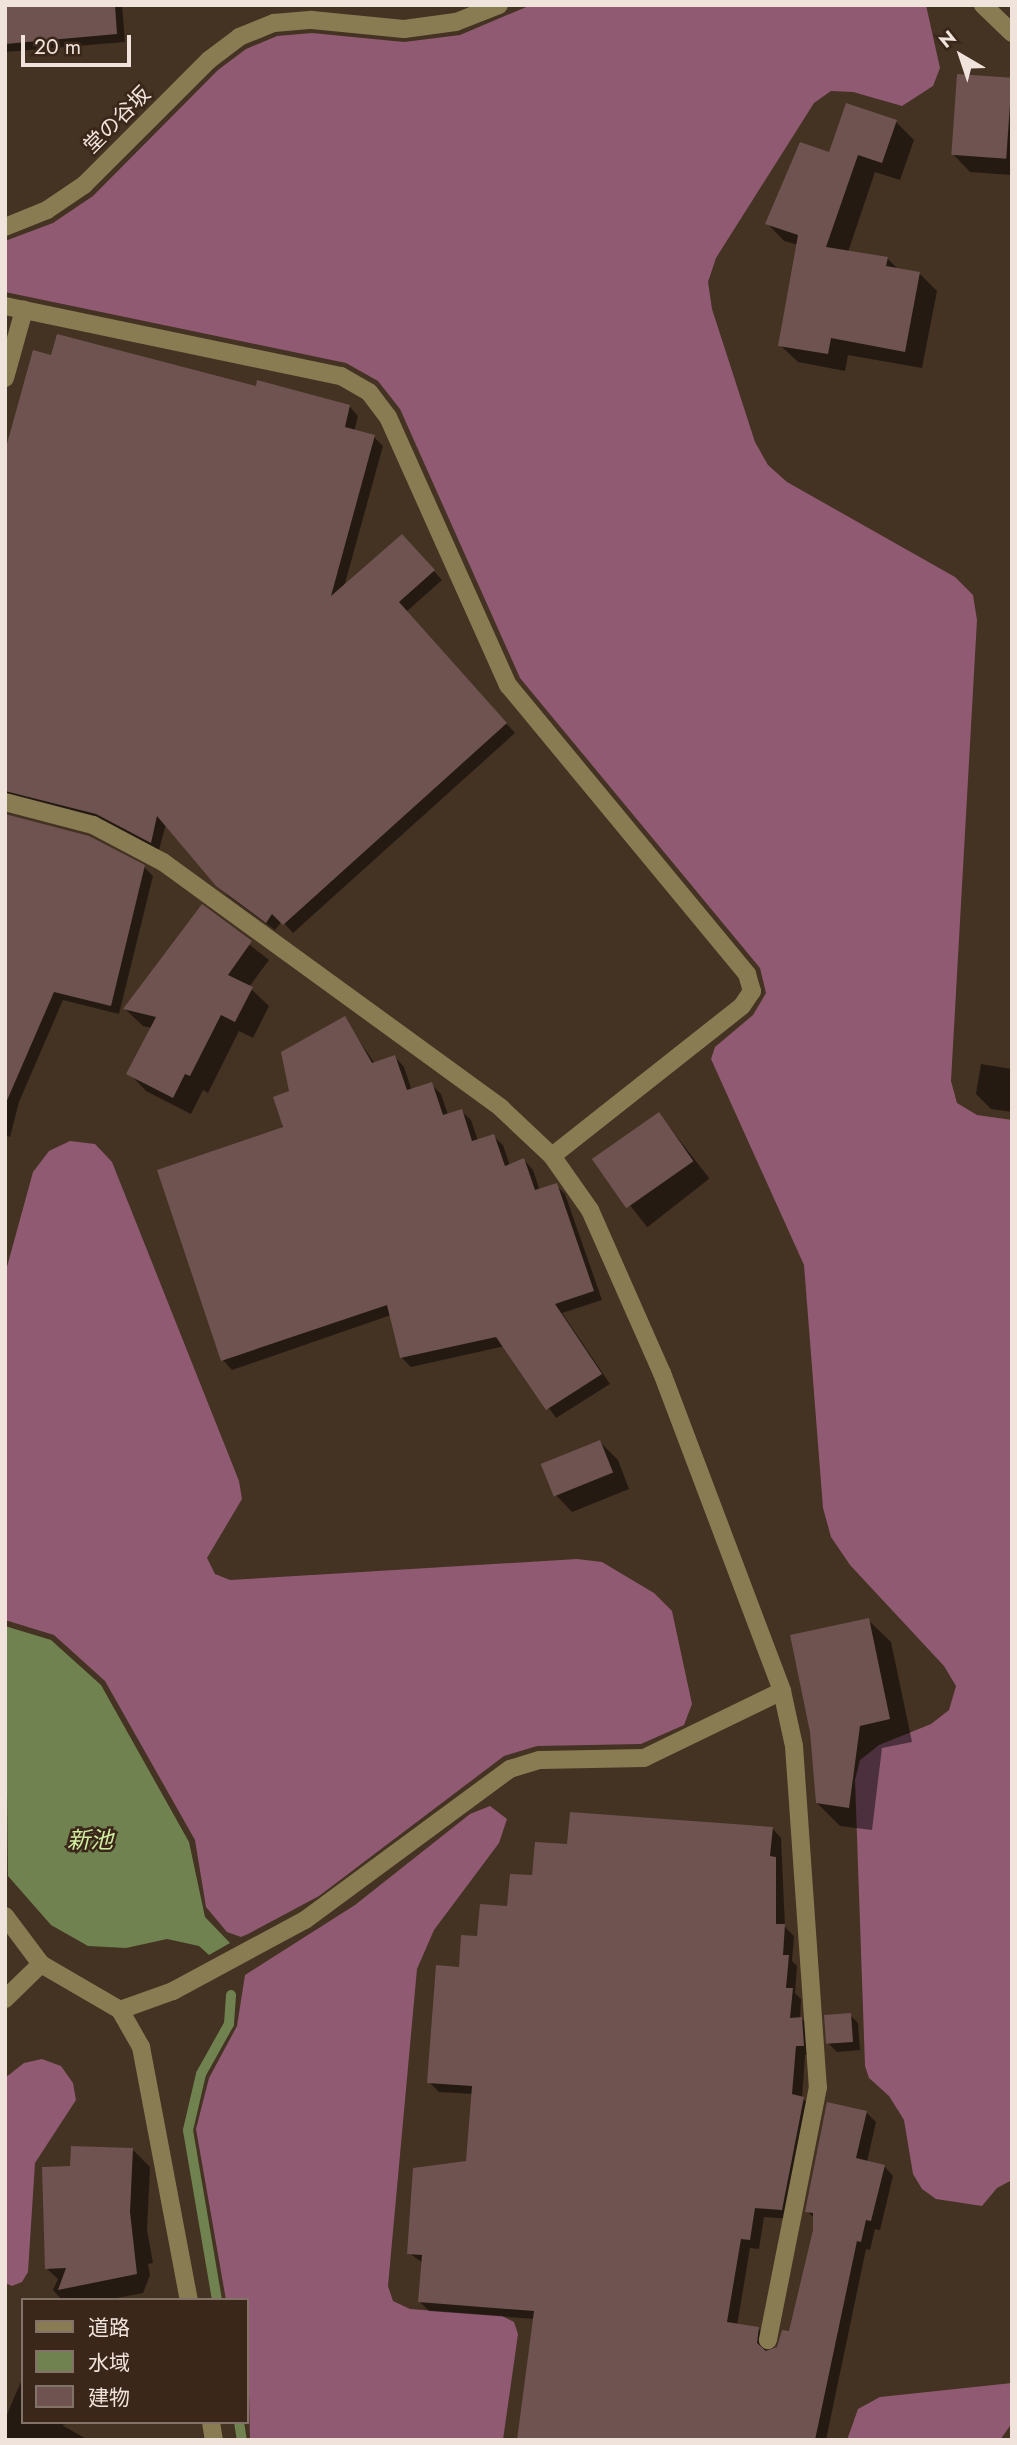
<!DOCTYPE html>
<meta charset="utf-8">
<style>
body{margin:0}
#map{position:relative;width:1017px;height:2445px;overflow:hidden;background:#443223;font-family:Jost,"Noto Sans JP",sans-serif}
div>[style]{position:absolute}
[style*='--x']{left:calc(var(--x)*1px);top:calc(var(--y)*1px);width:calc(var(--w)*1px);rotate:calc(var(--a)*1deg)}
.forest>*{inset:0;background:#8f5a72}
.water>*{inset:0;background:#6f824f}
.shadow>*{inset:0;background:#0007;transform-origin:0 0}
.stream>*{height:10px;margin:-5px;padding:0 5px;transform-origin:5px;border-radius:5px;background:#6f824f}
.building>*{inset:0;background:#6e5351;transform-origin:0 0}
.minor>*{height:18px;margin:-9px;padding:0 9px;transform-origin:9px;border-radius:9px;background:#8a7c52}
span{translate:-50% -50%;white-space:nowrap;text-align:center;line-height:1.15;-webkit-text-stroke:5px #3a271a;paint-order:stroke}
.street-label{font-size:21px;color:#f0e3db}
.water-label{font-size:23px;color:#d0ee9f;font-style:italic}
.frame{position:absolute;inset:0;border:7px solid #f0e3db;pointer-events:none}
.legend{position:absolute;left:21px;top:2298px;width:228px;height:126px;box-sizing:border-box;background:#3a271a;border:2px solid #837267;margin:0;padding:9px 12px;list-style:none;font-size:21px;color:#f0e3db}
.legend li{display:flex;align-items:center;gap:14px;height:35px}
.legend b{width:35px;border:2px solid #837267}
.north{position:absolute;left:926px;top:21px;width:70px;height:70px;-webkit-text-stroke:5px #3a271a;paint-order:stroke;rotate:321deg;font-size:19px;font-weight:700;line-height:28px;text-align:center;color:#f0e3db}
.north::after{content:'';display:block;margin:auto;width:24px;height:32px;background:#f0e3db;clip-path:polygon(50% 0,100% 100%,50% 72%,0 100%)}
.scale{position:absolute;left:21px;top:35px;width:110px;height:32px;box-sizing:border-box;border:4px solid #f0e3db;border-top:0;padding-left:9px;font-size:21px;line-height:24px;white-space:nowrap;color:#f0e3db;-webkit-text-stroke:5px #3a271a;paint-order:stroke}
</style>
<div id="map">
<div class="forest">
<div style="clip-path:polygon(531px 5px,926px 5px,940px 68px,933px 86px,902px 106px,853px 92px,831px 91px,814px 103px,716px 258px,708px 282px,712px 309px,755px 442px,768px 465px,787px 482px,955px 577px,973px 595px,977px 620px,951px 1081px,957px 1103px,977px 1115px,1012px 1120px,1012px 2180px,997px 2188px,982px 2206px,936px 2199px,922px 2189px,913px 2174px,904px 2120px,889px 2096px,869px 2078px,865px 2066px,855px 1780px,860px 1760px,879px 1745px,931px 1724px,949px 1710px,956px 1686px,944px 1666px,850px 1565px,831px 1537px,823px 1508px,804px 1265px,711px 1059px,715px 1047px,753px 1015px,766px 993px,760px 968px,520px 678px,400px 409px,378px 381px,346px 363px,5px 292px,5px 241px,53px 223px,93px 196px,218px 70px,246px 49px,277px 36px,312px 33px,404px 42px,460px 35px)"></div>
<div style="clip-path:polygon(70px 1141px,95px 1144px,112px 1162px,239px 1481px,242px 1499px,207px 1558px,215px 1574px,230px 1580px,577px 1559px,602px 1562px,654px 1593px,672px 1611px,692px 1704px,684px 1725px,641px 1744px,537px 1746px,504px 1756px,319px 1896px,248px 1934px,241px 1937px,227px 1932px,206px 1907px,195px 1840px,105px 1681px,54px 1635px,5px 1620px,5px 1274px,33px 1172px,49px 1151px)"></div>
<div style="clip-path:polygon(490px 1806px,507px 1819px,499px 1843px,434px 1930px,417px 1969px,388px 2286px,393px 2301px,410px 2309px,502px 2316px,514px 2322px,518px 2334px,503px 2440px,250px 2440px,247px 2300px,226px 2300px,196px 2129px,209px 2078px,237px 2026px,245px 1975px,355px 1905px,470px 1814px)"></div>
<div style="clip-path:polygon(42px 2059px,61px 2066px,73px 2083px,76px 2100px,35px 2163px,28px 2272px,22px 2282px,12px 2286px,5px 2283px,5px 2078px,24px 2063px)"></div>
<div style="clip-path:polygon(1012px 2383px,1012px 2423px,1000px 2440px,847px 2440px,858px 2409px,880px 2397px)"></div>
</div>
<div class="water">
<div style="clip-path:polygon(5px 1626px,51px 1640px,101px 1685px,189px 1842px,205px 1917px,230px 1943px,209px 1955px,199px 1946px,167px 1939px,126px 1948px,88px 1946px,51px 1925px,8px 1876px)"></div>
</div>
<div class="shadow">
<div style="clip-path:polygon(5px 5px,122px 5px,125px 42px,5px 52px)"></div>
<div style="clip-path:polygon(1012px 80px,1012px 175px,970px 172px,953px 154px)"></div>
<div style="clip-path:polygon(896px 122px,914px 140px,900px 180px,875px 172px,848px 252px,887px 258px,899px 270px,919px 273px,937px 291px,922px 368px,848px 355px,845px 371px,798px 362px,780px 345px,798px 245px,784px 241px,767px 223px,830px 154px)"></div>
<div style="clip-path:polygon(52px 357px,350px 407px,358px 416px,354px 432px,374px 437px,383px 446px,344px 587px,410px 545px,442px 580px,406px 612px,515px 733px,293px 933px,282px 921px,275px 930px,227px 895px,166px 824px,159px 850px,106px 822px,5px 803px,5px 456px)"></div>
<div style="clip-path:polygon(5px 816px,144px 867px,153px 876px,119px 1014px,63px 1000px,19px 1102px,10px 1137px,5px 1135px)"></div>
<div style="clip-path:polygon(202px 907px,269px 960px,249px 987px,269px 1006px,253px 1038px,239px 1031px,208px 1093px,203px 1090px,191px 1114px,146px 1091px,129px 1073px,152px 1028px,143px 1026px,125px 1009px)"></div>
<div style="clip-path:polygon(344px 1018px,375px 1064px,395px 1057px,404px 1067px,412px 1091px,431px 1084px,441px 1094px,448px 1115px,461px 1111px,471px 1120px,478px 1141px,493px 1136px,503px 1145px,510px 1166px,524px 1160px,533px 1170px,540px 1191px,556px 1185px,565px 1194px,602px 1300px,562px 1313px,610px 1384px,556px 1418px,505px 1346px,411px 1367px,402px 1358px,391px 1315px,232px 1370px,223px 1360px,291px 1092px)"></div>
<div style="clip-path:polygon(981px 1064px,1012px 1069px,1012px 1112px,991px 1109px,976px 1094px)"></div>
<div style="left:659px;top:1114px;width:82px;height:79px;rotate:52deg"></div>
<div style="clip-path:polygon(600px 1442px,618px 1460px,629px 1489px,572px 1512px,555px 1494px)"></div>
<div style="clip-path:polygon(868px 1620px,891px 1642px,912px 1742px,882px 1748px,872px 1830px,840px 1826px,817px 1803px)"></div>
<div style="clip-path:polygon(772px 1828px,781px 1838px,785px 1927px,794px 1936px,792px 1961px,797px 1966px,795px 1993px,801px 1999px,800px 2017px,810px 2028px,812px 2055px,805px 2055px,802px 2098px,813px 2108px,791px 2219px,764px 2217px,759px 2249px,750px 2248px,737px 2326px,758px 2328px,768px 2338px,766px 2353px,778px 2348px,790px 2333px,815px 2231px,815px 2219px,807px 2211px,866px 2112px,876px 2122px,867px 2162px,884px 2166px,893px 2176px,880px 2230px,875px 2229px,870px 2250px,866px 2249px,826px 2440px,518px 2440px,535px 2319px,429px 2311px,420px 2302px,423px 2263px,409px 2253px,468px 2162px,473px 2094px,439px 2092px,429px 2082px,461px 1969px,479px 1938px,534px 1877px,569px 1846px)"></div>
<div style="clip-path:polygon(850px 2015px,858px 2023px,860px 2050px,837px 2052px,828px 2043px)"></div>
<div style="clip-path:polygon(133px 2150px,150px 2167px,147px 2230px,153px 2263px,148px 2264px,150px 2275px,143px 2293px,106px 2300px,62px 2300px,53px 2290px,58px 2279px,46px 2268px,72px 2167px)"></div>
<div style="clip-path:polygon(23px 2377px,23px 2422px,75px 2422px,62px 2425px,88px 2440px,5px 2440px,5px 2419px)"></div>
</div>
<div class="stream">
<div style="--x:217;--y:2300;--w:172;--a:-99.7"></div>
<div style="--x:188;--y:2130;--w:57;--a:-76.9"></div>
<div style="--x:201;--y:2074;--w:57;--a:-60.8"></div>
<div style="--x:229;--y:2024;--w:29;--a:-86"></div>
<div style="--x:239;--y:2422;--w:18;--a:81"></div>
</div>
<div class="building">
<div style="clip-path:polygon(5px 5px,115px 5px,117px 34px,5px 44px)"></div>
<div style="left:957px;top:74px;width:55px;height:81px;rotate:4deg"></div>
<div style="clip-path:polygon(846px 103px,897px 120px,882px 163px,858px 155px,826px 247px,888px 257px,886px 266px,920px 272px,905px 352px,831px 338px,828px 354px,778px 346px,798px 235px,765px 224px,800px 142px,829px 152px)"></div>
<div style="clip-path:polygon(57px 334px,256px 386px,257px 380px,350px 405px,345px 427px,375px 435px,331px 596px,402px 534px,435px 570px,399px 602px,507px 723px,283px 925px,272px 914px,266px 923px,216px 886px,157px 816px,151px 843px,96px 814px,5px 791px,5px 451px,33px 350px,51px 355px)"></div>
<div style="clip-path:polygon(5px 814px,89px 836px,145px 865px,111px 1006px,54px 992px,5px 1105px)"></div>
<div style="clip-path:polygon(202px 904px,252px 941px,228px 975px,253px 987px,235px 1022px,221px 1015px,190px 1076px,185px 1074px,173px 1098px,126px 1074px,156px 1017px,123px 1009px)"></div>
<div style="clip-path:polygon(345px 1016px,372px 1063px,395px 1055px,407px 1090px,432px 1082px,443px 1115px,462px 1109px,472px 1141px,494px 1134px,505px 1166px,524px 1158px,535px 1190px,557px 1183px,594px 1291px,555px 1304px,602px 1374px,546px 1410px,496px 1337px,400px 1358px,387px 1305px,221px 1361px,157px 1170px,283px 1127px,273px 1097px,289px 1091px,281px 1052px)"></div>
<div style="left:659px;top:1112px;width:60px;height:82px;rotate:55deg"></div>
<div style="left:600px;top:1440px;width:35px;height:64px;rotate:68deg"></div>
<div style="clip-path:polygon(869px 1618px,890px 1719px,860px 1726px,849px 1808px,816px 1803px,810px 1732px,790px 1635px)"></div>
<div style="clip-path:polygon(570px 1812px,773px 1827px,770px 1856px,776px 1857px,776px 1924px,785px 1924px,783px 1955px,789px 1955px,786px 1988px,793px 1988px,790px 2018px,802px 2017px,804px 2046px,796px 2046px,792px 2094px,804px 2097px,782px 2210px,755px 2208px,750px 2240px,741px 2239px,727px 2322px,759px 2327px,757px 2343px,766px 2351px,777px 2347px,782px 2330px,789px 2331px,813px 2230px,813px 2213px,805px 2212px,827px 2102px,867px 2111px,856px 2158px,885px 2165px,871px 2221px,866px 2220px,861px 2242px,857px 2241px,815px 2440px,517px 2440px,534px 2311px,418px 2302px,422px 2255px,407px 2254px,413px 2168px,466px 2161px,472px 2086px,427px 2083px,436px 1965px,459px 1967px,461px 1935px,477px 1936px,480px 1904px,507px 1906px,510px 1874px,532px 1875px,535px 1842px,567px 1844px)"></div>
<div style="left:851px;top:2013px;width:29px;height:27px;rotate:86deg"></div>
<div style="clip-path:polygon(71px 2146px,133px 2148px,130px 2212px,137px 2274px,58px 2290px,66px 2268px,45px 2269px,42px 2167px,70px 2166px)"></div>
</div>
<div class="minor">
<div style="--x:983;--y:5;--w:40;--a:44"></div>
<div style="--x:5;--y:227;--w:45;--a:-22"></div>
<div style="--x:47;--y:210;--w:45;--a:-34"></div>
<div style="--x:84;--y:185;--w:177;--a:-45"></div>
<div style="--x:209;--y:60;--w:38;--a:-37"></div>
<div style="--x:239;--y:37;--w:38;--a:-22"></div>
<div style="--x:274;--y:23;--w:38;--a:-5"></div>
<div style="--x:312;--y:20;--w:92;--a:5.6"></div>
<div style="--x:404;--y:29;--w:52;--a:-7.7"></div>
<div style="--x:456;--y:22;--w:46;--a:-21.6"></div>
<div style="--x:5;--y:306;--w:343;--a:11.8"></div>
<div style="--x:341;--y:376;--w:32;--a:30"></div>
<div style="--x:369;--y:392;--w:31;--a:53"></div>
<div style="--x:388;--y:417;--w:294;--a:65.9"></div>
<div style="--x:508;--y:685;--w:375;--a:50.4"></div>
<div style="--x:747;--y:974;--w:18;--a:74"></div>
<div style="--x:752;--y:991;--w:18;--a:124"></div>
<div style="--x:742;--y:1006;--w:242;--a:141.7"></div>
<div style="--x:5;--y:378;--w:71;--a:-74.4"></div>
<div style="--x:5;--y:802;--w:91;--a:14.6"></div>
<div style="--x:93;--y:825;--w:79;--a:27.9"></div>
<div style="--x:163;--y:862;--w:418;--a:36"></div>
<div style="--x:501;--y:1108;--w:70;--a:43.3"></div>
<div style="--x:552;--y:1156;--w:66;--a:54.9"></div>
<div style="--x:590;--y:1210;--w:178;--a:66.2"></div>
<div style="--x:662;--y:1373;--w:340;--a:69.3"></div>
<div style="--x:782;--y:1691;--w:56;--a:77.7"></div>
<div style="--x:794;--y:1746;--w:342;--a:86"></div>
<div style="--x:818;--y:2087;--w:258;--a:101.2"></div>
<div style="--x:5;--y:1916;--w:60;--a:53.1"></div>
<div style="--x:41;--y:1964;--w:91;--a:30.2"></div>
<div style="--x:120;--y:2010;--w:43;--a:60.4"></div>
<div style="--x:141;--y:2047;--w:258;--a:79.3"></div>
<div style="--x:5;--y:1999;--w:50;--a:-44.2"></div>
<div style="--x:120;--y:2010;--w:56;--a:-19.7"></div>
<div style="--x:173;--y:1991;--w:150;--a:-28.3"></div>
<div style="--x:305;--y:1920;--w:255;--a:-36.4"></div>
<div style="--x:510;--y:1769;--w:31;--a:-17"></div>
<div style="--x:540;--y:1760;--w:104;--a:-1.1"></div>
<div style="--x:644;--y:1758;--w:153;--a:-25.9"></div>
<div style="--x:211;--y:2422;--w:18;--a:81"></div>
</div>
<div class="street-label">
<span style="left:117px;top:120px;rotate:-45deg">堂の谷坂</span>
</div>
<div class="water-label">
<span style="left:90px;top:1840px">新池</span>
</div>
<div class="frame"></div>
<ul class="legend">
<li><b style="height:9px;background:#8a7c52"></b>道路</li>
<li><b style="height:19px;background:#6f824f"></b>水域</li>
<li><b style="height:19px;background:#6e5351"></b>建物</li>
</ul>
<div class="north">N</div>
<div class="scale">20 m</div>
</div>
